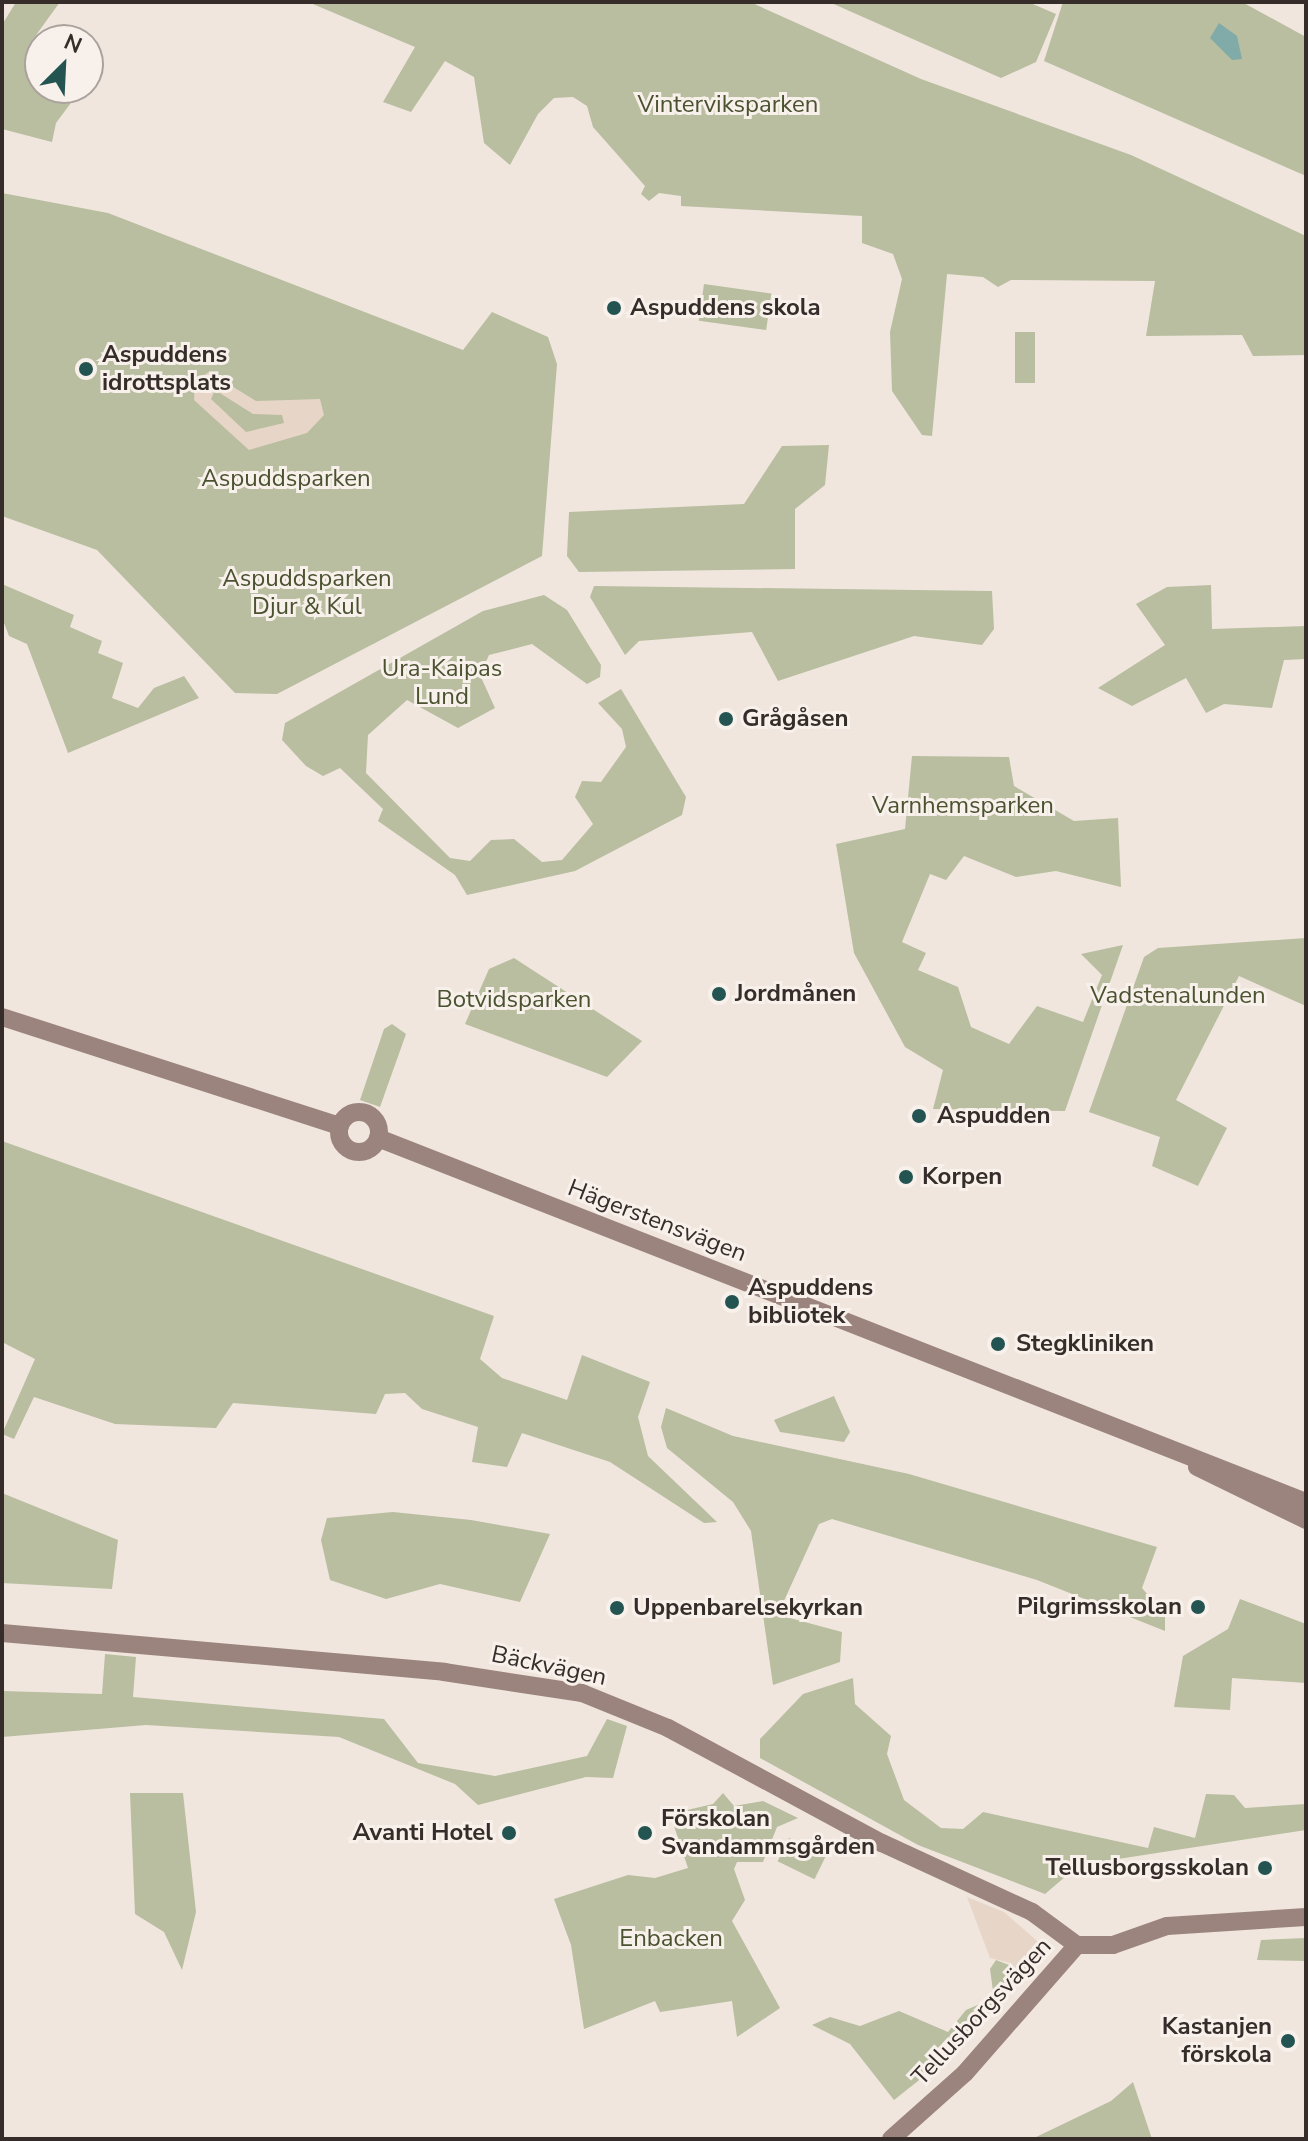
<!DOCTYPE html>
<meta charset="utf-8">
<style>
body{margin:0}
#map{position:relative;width:1308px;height:2141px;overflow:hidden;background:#f0e6de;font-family:"Nunito Sans",sans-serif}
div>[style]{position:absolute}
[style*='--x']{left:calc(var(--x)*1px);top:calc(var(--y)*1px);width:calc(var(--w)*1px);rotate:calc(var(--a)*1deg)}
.green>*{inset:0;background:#b8be9f;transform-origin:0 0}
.plaza>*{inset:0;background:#e7d5c7}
.water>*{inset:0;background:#80aba8}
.secondary>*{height:18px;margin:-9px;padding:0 9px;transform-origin:9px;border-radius:9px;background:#9b847d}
.secondary>.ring{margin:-9px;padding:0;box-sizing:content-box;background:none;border:18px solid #9b847d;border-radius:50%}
.dots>*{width:22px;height:22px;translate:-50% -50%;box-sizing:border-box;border:4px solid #f8f0ea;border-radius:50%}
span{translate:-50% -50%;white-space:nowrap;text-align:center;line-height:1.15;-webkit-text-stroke:6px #f8f0ea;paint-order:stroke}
.park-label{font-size:24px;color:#4a5230}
.poi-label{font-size:24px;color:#362c2a;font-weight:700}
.left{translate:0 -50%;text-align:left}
.right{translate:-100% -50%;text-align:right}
.street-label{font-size:24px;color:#362c2a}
.frame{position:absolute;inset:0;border:4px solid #362c2a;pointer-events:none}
.north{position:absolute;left:24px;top:24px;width:80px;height:80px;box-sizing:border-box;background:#f8f0ea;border:2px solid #aaa29d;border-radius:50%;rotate:24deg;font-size:22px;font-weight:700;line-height:32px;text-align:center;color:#362c2a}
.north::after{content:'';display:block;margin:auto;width:28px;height:36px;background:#235451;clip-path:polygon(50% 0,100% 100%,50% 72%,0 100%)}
</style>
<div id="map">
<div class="green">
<div style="clip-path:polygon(16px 2px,60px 2px,31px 42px,40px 49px,40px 88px,82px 88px,56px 123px,52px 142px,2px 129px,2px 25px)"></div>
<div style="clip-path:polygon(308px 2px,750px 2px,921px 79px,1131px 155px,1306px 236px,1306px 355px,1253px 356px,1242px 335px,1146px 336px,1155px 281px,1011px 280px,998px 287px,983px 277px,947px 274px,932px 436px,922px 435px,892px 391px,890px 332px,902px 279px,893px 254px,862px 243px,862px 216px,681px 206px,681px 196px,659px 193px,649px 201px,641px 194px,645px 186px,593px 127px,587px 106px,573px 97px,554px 98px,538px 114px,510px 165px,484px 143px,474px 77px,445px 61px,411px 112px,383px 102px,415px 47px)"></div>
<div style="clip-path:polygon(829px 2px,1028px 2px,1056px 14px,1036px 62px,1001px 78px)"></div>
<div style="clip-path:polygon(1063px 2px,1242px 2px,1306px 37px,1306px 176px,1044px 61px)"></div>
<div style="clip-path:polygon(2px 193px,108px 213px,463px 350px,492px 312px,548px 337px,557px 364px,542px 556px,277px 694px,235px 693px,97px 550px,2px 516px)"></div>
<div style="left:704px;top:284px;width:68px;height:37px;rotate:8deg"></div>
<div style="left:1015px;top:332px;width:20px;height:51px"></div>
<div style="clip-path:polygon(829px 445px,825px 485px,795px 509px,795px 569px,579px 572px,567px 556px,569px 512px,744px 504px,782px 446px)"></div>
<div style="clip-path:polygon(2px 584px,74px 615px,70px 627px,102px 641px,98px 653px,123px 663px,112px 698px,138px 708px,154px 688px,184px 676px,199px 698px,68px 753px,27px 644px,9px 636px,2px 618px)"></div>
<div style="clip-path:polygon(1211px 585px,1212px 629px,1306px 626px,1306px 659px,1284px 660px,1272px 708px,1224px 704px,1206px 713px,1186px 678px,1132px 706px,1098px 688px,1165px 645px,1136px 604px,1167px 587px)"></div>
<div style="clip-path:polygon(594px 586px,992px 591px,994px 629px,982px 645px,914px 636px,778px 681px,752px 632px,639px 641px,625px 655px,590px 597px)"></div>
<div style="clip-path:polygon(544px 595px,567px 610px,601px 665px,600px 677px,587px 684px,532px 644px,489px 655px,480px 675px,495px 708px,458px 728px,407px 700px,368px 735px,366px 773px,450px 858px,470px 861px,491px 840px,514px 839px,542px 862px,562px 860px,593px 824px,575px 797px,582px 781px,601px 782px,626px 747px,622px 729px,598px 703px,621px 689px,686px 797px,682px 815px,575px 871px,467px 895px,455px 875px,378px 821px,383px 809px,340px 768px,323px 776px,306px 766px,282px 740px,285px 723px,483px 611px)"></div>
<div style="clip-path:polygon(912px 756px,1009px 757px,1014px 786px,1074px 821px,1118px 818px,1121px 887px,1056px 871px,1016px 877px,964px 856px,946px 880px,930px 874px,902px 942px,926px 953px,918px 970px,958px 987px,971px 1027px,1009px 1044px,1037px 1006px,1083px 1022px,1102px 975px,1081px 954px,1123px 945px,1065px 1111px,933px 1109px,943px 1070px,905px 1047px,854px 953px,836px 844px,905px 829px)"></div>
<div style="clip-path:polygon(1306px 938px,1306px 1006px,1239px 976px,1176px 1100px,1227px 1128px,1198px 1186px,1152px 1166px,1160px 1137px,1089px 1112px,1144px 957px,1158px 948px)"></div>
<div style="clip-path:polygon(514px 958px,642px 1041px,607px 1077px,465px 1024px,489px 969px)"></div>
<div style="clip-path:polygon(392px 1024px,406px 1034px,380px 1107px,360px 1100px,384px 1029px)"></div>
<div style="clip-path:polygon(2px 1141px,494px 1316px,480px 1359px,502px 1378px,567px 1400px,582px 1355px,650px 1382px,638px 1417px,648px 1456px,717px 1522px,704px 1523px,610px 1462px,522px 1433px,507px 1467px,472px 1462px,478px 1427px,422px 1409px,405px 1393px,385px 1394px,376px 1414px,233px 1403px,216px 1428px,115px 1424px,34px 1397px,14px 1439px,2px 1434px,35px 1359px,2px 1342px)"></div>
<div style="clip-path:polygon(834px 1396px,850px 1432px,844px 1442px,780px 1432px,774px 1420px)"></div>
<div style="clip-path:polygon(666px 1408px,733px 1436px,909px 1474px,1157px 1547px,1142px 1588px,1165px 1615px,1165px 1631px,1037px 1580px,832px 1519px,819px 1524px,783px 1603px,786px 1617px,842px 1632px,840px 1662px,773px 1685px,751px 1531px,733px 1502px,667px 1448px,661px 1427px)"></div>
<div style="clip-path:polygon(2px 1493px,118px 1540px,112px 1589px,2px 1583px)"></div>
<div style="clip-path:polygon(393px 1512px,471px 1520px,550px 1534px,520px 1602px,440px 1584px,386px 1599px,330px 1580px,321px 1540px,327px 1518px)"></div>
<div style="clip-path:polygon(1240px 1599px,1306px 1624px,1306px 1683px,1232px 1678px,1230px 1710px,1174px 1707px,1183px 1656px,1228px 1629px)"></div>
<div style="clip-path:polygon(105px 1654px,136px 1657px,133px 1697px,384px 1719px,418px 1763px,495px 1776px,587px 1756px,607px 1719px,627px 1726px,613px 1778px,586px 1777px,478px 1805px,455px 1784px,339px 1737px,146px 1725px,2px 1737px,2px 1691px,102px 1694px)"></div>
<div style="clip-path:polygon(853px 1678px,855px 1704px,891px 1736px,887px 1754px,904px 1800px,941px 1828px,963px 1829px,983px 1812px,1148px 1848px,1154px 1827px,1195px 1838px,1206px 1794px,1234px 1795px,1245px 1808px,1306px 1804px,1306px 1830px,1079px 1865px,1045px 1894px,918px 1845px,760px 1758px,760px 1739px,803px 1694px)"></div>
<div style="clip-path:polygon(130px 1793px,183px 1793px,196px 1912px,182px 1970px,164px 1932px,135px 1914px)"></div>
<div style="clip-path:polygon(723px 1793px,734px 1806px,763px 1801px,798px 1818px,777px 1827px,763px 1862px,737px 1862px,734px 1869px,745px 1900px,732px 1921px,780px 2008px,737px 2037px,732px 2001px,660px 2012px,655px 2001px,584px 2029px,571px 1945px,554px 1899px,628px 1875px,655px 1878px,688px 1868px,670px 1814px,713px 1804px)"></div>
<div style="left:789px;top:1838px;width:41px;height:26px;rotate:26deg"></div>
<div style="clip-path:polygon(1306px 1938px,1306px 1961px,1257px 1960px,1261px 1940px)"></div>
<div style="clip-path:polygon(996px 1960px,1009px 1965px,1017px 1981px,952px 2054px,894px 2100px,850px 2044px,812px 2025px,830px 2017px,860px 2026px,899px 2011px,948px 2032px,966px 2010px,994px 1998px,990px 1969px)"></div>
<div style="clip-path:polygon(1133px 2082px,1152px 2139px,1032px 2139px,1111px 2101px)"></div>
</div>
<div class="plaza">
<div style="clip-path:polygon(evenodd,209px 372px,256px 401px,320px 399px,324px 415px,307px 433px,249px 450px,194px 400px,195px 381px,209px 372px,215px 390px,253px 414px,282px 415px,284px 423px,246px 432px,211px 399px,215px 390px)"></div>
<div style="clip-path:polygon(967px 1897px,1004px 1912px,1045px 1948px,1022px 1982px,1011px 1963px,990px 1958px)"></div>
</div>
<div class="water">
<div style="clip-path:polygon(1219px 23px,1237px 36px,1242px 59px,1232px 60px,1210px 38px)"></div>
</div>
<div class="secondary">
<div style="--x:2;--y:1017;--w:355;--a:17.9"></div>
<div class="ring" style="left:339px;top:1112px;width:22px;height:22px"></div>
<div style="--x:378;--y:1138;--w:997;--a:21.42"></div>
<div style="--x:1197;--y:1467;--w:121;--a:25.9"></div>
<div style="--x:2;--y:1633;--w:444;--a:5"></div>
<div style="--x:444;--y:1672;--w:140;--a:8.7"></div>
<div style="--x:582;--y:1693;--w:93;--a:22.1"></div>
<div style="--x:668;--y:1728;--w:243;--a:28.3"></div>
<div style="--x:882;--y:1843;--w:165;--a:24.7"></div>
<div style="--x:1032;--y:1912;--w:56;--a:36.3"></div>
<div style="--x:1077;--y:1945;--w:36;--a:0"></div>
<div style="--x:1113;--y:1945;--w:57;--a:-19.4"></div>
<div style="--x:1167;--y:1926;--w:139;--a:-3.7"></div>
<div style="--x:891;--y:2139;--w:99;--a:-41.7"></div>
<div style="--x:965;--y:2073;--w:170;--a:-48.8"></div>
</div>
<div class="dots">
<div style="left:614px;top:308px;background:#235451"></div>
<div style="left:86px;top:369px;background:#235451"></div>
<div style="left:726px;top:719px;background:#235451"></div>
<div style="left:719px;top:994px;background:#235451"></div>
<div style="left:919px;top:1116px;background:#235451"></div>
<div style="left:906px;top:1177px;background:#235451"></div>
<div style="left:732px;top:1302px;background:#235451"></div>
<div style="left:998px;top:1344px;background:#235451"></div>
<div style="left:1198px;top:1607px;background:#235451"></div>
<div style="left:617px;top:1608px;background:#235451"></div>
<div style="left:509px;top:1833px;background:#235451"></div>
<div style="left:645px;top:1833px;background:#235451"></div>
<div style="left:1265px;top:1868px;background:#235451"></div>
<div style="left:1288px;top:2041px;background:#235451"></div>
</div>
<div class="park-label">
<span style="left:728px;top:105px">Vinterviksparken</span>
<span style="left:286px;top:479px">Aspuddsparken</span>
<span style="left:307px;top:593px">Aspuddsparken<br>Djur &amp; Kul</span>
<span style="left:442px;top:683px">Ura-Kaipas<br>Lund</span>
<span style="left:963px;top:806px">Varnhemsparken</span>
<span style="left:1178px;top:996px">Vadstenalunden</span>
<span style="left:514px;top:1000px">Botvidsparken</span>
<span style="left:671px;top:1939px">Enbacken</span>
</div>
<div class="poi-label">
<span class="left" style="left:630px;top:308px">Aspuddens skola</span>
<span class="left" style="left:102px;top:369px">Aspuddens<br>idrottsplats</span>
<span class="left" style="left:742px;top:719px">Grågåsen</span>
<span class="left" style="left:735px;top:994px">Jordmånen</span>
<span class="left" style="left:937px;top:1116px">Aspudden</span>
<span class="left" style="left:922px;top:1177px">Korpen</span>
<span class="left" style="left:748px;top:1302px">Aspuddens<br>bibliotek</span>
<span class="left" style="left:1016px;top:1344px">Stegkliniken</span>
<span class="right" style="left:1182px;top:1607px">Pilgrimsskolan</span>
<span class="left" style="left:633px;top:1608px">Uppenbarelsekyrkan</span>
<span class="left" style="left:661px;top:1833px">Förskolan<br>Svandammsgården</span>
<span class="right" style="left:493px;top:1833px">Avanti Hotel</span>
<span class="right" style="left:1249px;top:1868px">Tellusborgsskolan</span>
<span class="right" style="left:1272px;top:2041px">Kastanjen<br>förskola</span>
</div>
<div class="street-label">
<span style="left:657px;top:1221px;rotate:21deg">Hägerstensvägen</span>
<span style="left:549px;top:1666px;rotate:12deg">Bäckvägen</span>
<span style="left:982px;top:2012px;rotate:-47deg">Tellusborgsvägen</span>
</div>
<div class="frame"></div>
<div class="north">N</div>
</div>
